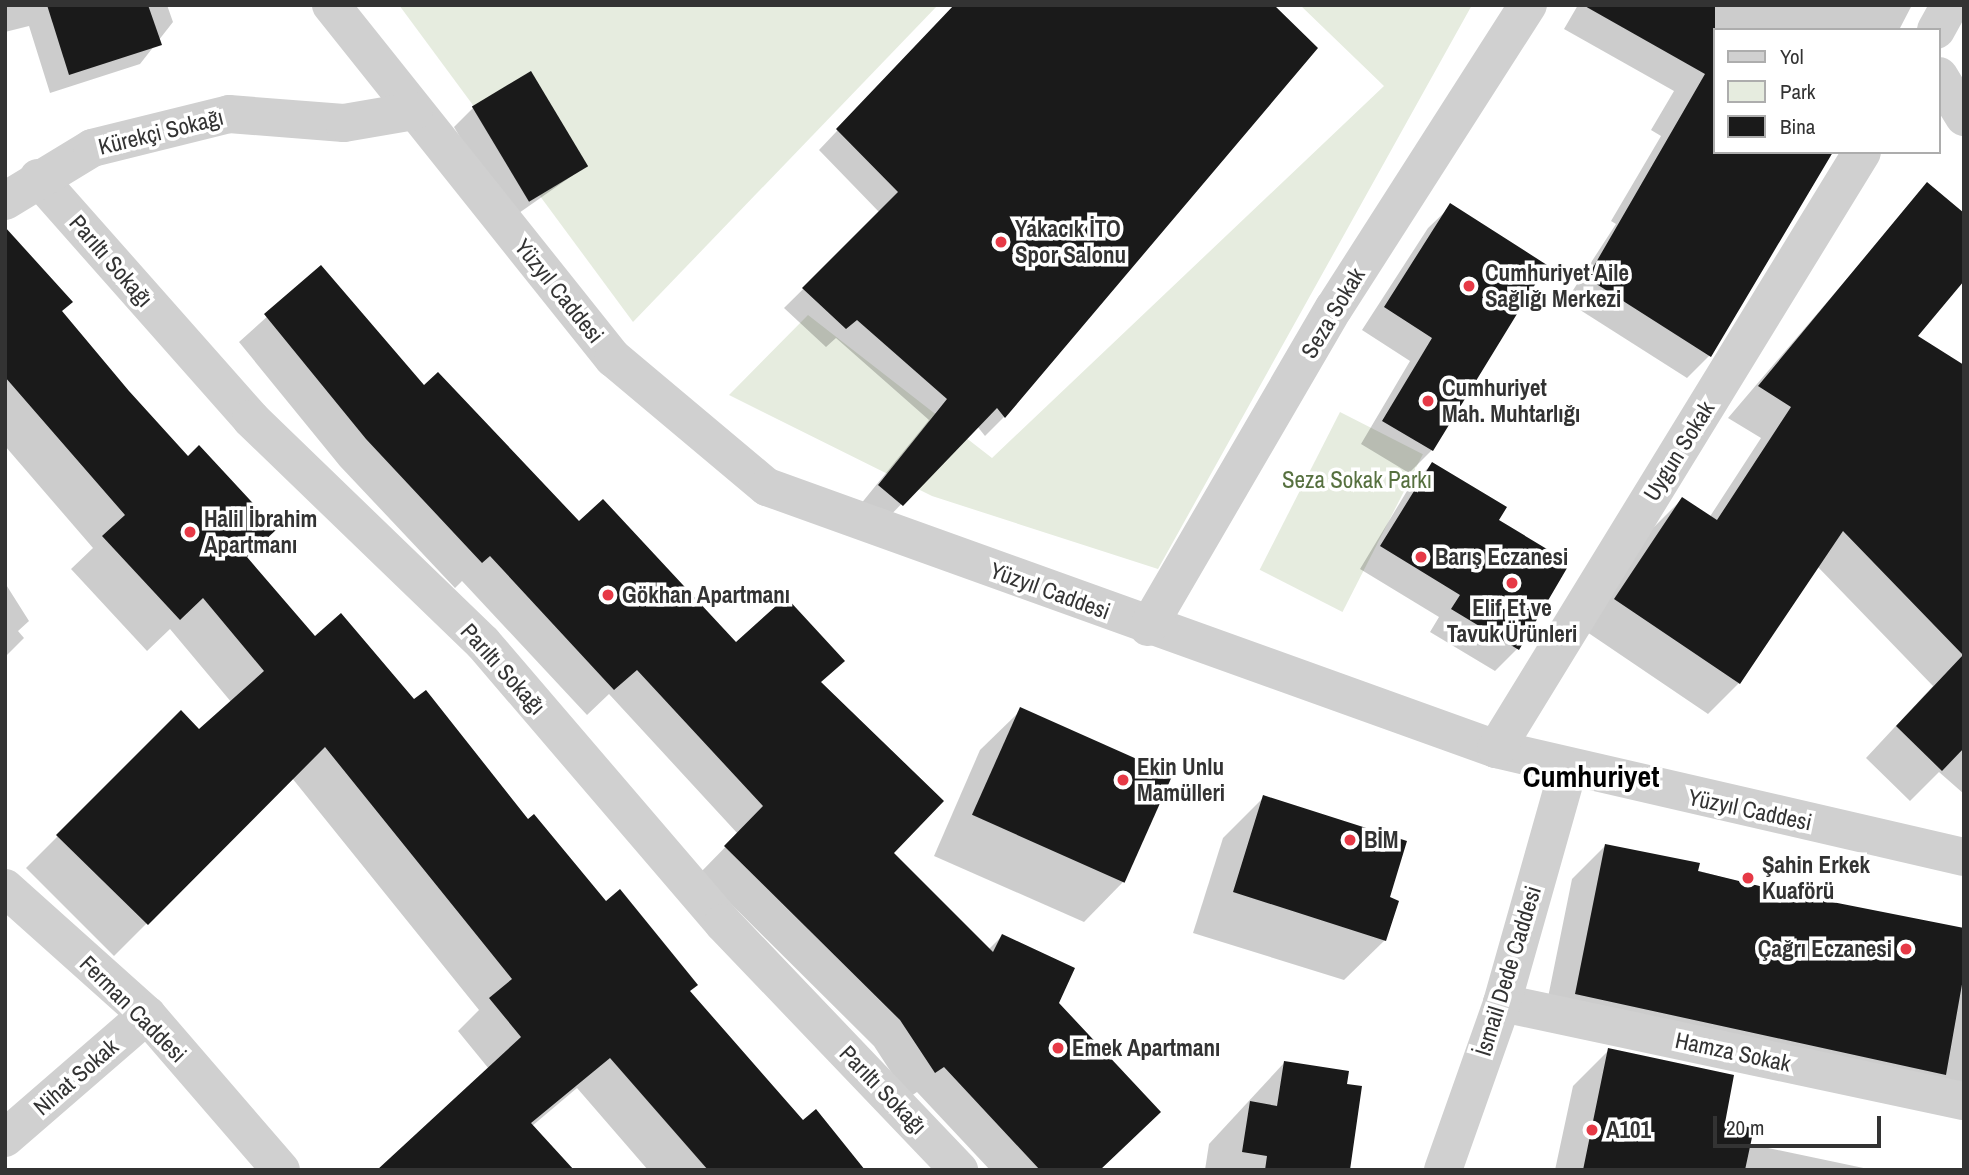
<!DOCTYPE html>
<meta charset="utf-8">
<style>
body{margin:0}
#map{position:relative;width:1969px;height:1175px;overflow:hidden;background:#fff;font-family:"Archivo Narrow",sans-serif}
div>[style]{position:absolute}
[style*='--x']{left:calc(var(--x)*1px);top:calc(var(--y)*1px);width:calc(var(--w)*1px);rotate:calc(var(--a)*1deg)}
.green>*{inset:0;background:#e6ecdf;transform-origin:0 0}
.shadow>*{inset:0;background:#0003}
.building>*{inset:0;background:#1a1a1a;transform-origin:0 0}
.minor>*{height:38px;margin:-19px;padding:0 19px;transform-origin:19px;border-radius:19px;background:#d0d0d0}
.dots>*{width:19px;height:19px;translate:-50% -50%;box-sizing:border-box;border:4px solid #fff;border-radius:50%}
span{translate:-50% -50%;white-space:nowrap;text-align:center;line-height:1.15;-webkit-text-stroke:7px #fff;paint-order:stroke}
.street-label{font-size:23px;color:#333}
.poi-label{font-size:23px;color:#333;font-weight:700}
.left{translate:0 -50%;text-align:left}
.right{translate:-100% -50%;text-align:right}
.park-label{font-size:23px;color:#56703f}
.district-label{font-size:30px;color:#000;font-weight:700}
.frame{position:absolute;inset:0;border:7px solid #333;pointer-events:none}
.legend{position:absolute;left:1713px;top:28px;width:228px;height:126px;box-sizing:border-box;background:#fff;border:2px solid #adadad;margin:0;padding:9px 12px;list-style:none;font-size:21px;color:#333}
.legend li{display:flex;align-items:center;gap:14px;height:35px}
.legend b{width:35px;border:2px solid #adadad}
.scale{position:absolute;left:1713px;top:1116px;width:168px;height:32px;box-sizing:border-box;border:4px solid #333;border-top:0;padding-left:9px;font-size:21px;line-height:24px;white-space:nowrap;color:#333;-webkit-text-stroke:5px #fff;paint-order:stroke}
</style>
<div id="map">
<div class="green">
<div style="clip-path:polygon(399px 5px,938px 5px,633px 322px)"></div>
<div style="clip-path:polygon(1300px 5px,1472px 5px,1158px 569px,932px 496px,729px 395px,808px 315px,992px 458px,1384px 86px)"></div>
<div style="left:1340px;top:412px;width:93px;height:177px;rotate:27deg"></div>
</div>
<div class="shadow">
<div style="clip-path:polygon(5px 5px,167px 5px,173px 22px,140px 64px,50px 93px,29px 26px,5px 32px)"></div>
<div style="clip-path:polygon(956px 5px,1004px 417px,985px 436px,977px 426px,882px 524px,860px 505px,929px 420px,836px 338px,826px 347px,784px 308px,880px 213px,819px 150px)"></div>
<div style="clip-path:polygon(1578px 5px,1912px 5px,1899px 30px,1715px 30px,1709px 356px,1687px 378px,1566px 301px,1616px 224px,1611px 221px,1661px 136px,1651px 130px,1674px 91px,1564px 29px)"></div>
<div style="clip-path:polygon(473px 108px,586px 166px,509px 220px,454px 127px)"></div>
<div style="clip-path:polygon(1927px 185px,1915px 336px,1964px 367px,1964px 794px,1939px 772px,1910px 801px,1866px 758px,1933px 686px,1817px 566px,1739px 683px,1708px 714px,1584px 630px,1651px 530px,1682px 499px,1709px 518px,1761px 438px,1728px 418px)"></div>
<div style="clip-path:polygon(1451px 206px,1432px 450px,1409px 473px,1361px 444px,1410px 361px,1362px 330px,1428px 228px)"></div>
<div style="clip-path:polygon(5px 254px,60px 312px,245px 558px,315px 639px,414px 702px,803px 1123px,860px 1170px,648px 1170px,577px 1088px,532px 1126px,380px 1170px,489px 1069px,458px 1031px,479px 1010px,292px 778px,114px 956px,26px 868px,181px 713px,199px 732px,232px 703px,170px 629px,147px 651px,71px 569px,93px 548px,5px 446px)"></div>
<div style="clip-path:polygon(321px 268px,424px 387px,579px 524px,736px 645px,820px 683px,892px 853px,988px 950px,1002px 936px,1057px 1003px,1099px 1170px,990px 1170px,917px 1092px,908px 1098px,874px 1046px,700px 873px,738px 834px,609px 694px,587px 715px,462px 581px,455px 588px,340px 466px,239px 342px)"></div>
<div style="clip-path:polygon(1432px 464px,1496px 521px,1568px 564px,1517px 649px,1495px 671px,1430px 632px,1439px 617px,1360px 569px,1410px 486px)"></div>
<div style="clip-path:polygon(5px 583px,29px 621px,18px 631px,24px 638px,5px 657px)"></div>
<div style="clip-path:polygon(1021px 710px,1124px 881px,1084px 922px,934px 856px,980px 750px)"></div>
<div style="clip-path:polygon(1264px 797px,1387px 899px,1385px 940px,1344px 980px,1193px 933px,1223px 838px)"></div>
<div style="clip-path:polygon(1605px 846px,1797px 897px,1964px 930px,1964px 1114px,1542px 1027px,1572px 879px)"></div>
<div style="clip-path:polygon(1609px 1050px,1749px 1144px,1873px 1170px,1555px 1170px,1573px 1086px)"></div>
<div style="clip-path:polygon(1284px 1063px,1345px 1085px,1348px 1170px,1205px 1170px,1209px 1144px)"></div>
</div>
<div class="building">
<div style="clip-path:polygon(47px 5px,148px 5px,162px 45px,69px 75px)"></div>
<div style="clip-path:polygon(954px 5px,1274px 5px,1318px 48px,1005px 418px,997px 408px,903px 506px,878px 485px,947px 399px,857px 320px,846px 329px,802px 288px,898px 192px,836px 129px)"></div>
<div style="clip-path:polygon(1583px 5px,1715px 5px,1715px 152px,1833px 152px,1711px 357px,1587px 278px,1705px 74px)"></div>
<div style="left:531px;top:71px;width:111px;height:69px;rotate:59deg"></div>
<div style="clip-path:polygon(1927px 182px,1964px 213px,1964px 281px,1918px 336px,1964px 365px,1964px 748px,1942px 771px,1896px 726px,1963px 655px,1843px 531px,1740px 684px,1614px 599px,1682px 497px,1717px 520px,1791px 407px,1758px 386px)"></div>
<div style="clip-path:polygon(1450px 203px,1547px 265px,1433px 451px,1382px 421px,1432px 338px,1384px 307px)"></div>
<div style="clip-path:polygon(5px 227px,73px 302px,62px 311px,129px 391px,188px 456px,199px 445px,277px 529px,247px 557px,315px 636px,341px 613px,414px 699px,426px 690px,528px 819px,534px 814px,606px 901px,620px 889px,698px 985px,690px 991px,803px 1120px,816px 1109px,865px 1170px,708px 1170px,610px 1058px,531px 1123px,574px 1170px,377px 1170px,521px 1037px,489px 998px,512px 979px,325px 747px,148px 925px,56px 835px,181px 710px,199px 729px,264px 671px,203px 598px,180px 620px,102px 536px,125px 515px,5px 377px)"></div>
<div style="clip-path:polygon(321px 265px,424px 385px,438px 372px,579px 521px,603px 499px,736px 642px,786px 597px,845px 661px,821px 682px,944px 801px,894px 853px,993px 952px,1002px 934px,1075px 968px,1059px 1003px,1161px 1112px,1100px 1170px,1040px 1170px,944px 1067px,935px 1073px,900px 1020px,724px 846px,763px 806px,637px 670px,614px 690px,490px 556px,482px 563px,366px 439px,264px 314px)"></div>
<div style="clip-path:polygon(1432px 462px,1507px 507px,1499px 520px,1570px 563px,1519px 650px,1451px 609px,1460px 595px,1380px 546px)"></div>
<div style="left:1020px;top:707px;width:167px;height:118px;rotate:24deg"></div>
<div style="clip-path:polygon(1263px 795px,1407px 841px,1390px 897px,1399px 901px,1386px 941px,1233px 892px)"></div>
<div style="clip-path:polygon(1605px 844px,1700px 863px,1698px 871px,1797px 895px,1964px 928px,1964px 973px,1946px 1075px,1575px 994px)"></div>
<div style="clip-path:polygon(1608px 1048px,1734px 1075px,1725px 1123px,1754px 1128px,1745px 1170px,1583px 1170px)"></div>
<div style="clip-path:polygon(1284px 1061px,1349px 1071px,1347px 1084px,1362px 1086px,1350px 1170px,1265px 1170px,1267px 1156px,1242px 1152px,1250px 1101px,1277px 1106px)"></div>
</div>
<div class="minor">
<div style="--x:331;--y:5;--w:452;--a:51.4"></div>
<div style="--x:613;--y:358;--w:201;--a:40"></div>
<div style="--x:767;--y:487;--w:775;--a:19.77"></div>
<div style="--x:1496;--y:749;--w:480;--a:13"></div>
<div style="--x:1936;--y:30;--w:29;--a:-61"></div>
<div style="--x:1939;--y:76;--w:48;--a:58.6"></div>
<div style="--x:38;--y:178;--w:322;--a:48.5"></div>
<div style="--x:251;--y:419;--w:322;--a:44"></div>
<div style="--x:483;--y:643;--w:369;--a:49.4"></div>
<div style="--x:723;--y:923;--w:342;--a:46.3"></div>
<div style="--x:5;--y:201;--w:102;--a:-31.3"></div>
<div style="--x:92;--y:148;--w:141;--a:-13.9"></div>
<div style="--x:229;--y:114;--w:115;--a:4.5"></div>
<div style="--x:344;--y:123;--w:71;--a:-9.7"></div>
<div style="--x:1148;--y:627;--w:369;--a:-59.8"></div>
<div style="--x:1334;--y:308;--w:360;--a:-57.4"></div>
<div style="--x:1496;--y:749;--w:700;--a:-58.49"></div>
<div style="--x:5;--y:888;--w:191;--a:41.8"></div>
<div style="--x:147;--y:1015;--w:205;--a:49.2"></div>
<div style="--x:1502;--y:1003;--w:472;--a:12"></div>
<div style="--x:5;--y:1138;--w:188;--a:-40.9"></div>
<div style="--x:1443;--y:1170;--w:177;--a:-70.5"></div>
<div style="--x:1502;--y:1003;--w:242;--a:-74.2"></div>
</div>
<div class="dots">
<div style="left:1001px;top:242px;background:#e63946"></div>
<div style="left:1469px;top:286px;background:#e63946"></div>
<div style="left:1428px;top:401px;background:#e63946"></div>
<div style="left:190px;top:532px;background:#e63946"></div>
<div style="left:1421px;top:557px;background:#e63946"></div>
<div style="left:1512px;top:583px;background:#e63946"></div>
<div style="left:608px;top:595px;background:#e63946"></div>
<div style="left:1123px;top:780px;background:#e63946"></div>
<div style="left:1350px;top:840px;background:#e63946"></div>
<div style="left:1748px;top:878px;background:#e63946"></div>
<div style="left:1906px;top:949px;background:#e63946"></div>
<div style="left:1058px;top:1048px;background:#e63946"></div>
<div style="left:1592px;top:1130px;background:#e63946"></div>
</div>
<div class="street-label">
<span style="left:161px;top:132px;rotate:-14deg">Kürekçi Sokağı</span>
<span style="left:111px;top:261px;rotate:49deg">Parıltı Sokağı</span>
<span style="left:559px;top:291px;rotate:51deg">Yüzyıl Caddesi</span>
<span style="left:1333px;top:313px;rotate:-59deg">Seza Sokak</span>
<span style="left:1679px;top:451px;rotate:-58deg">Uygun Sokak</span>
<span style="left:1050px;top:591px;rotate:20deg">Yüzyıl Caddesi</span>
<span style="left:503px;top:669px;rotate:48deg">Parıltı Sokağı</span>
<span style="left:1750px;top:810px;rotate:12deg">Yüzyıl Caddesi</span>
<span style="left:1508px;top:971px;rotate:-73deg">İsmail Dede Caddesi</span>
<span style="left:133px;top:1009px;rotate:45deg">Ferman Caddesi</span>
<span style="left:1733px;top:1052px;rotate:12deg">Hamza Sokak</span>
<span style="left:76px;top:1077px;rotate:-41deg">Nihat Sokak</span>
<span style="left:883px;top:1090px;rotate:46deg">Parıltı Sokağı</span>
</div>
<div class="poi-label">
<span class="left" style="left:1015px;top:242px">Yakacık İTO<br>Spor Salonu</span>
<span class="left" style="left:1485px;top:286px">Cumhuriyet Aile<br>Sağlığı Merkezi</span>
<span class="left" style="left:1442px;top:401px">Cumhuriyet<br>Mah. Muhtarlığı</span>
<span class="left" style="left:204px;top:532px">Halil İbrahim<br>Apartmanı</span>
<span class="left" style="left:1435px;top:557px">Barış Eczanesi</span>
<span class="left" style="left:622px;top:595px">Gökhan Apartmanı</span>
<span style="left:1512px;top:621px">Elif Et ve<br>Tavuk Ürünleri</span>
<span class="left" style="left:1137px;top:780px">Ekin Unlu<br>Mamülleri</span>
<span class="left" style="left:1364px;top:840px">BİM</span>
<span class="left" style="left:1762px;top:878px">Şahin Erkek<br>Kuaförü</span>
<span class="right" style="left:1892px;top:949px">Çağrı Eczanesi</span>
<span class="left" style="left:1072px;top:1048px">Emek Apartmanı</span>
<span class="left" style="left:1606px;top:1130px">A101</span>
</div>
<div class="park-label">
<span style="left:1357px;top:480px">Seza Sokak Parkı</span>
</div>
<div class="district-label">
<span style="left:1591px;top:776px">Cumhuriyet</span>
</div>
<div class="frame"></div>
<ul class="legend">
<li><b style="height:9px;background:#d0d0d0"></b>Yol</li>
<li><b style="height:19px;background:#e6ecdf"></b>Park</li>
<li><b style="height:19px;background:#1a1a1a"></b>Bina</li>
</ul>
<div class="scale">20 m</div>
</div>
